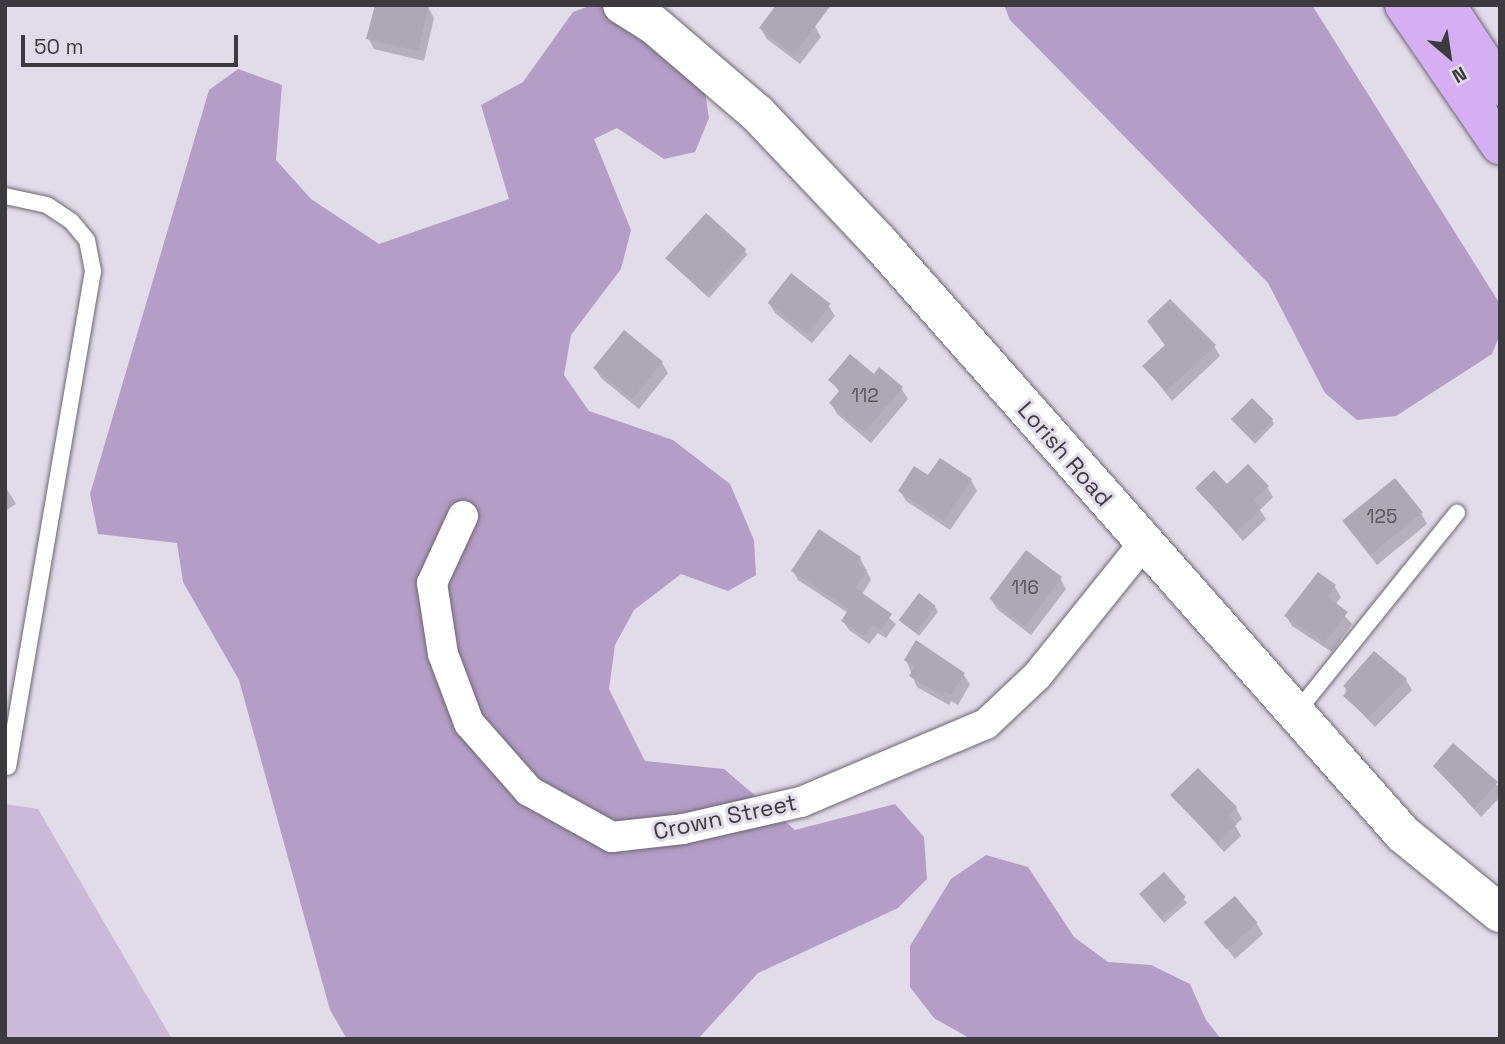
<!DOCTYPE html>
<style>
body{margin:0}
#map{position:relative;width:1505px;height:1044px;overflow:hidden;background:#e2dbe9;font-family:"Space Grotesk",sans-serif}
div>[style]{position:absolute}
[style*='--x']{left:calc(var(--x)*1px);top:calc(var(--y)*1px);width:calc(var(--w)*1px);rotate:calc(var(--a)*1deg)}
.green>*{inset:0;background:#cbb9da}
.forest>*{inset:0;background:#b49dc6}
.shadow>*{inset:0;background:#0003}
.building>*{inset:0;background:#aea7b4;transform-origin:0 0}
.roads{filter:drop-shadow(0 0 2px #6e6773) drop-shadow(0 0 2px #6e6773)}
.service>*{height:16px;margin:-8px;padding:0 8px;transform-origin:8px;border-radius:8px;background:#fff}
.minor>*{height:30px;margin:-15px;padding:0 15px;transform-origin:15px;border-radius:15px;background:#fff}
.tertiary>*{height:38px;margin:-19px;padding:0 19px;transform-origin:19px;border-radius:19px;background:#fff}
.motorway>*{height:38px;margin:-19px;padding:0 19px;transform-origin:19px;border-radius:19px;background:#d5aef4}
span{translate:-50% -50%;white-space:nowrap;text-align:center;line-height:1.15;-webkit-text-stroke:6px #e2dbe9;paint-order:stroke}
.number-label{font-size:19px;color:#59555c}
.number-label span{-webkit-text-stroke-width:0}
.street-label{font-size:23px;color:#3d3a3f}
.frame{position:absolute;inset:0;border:7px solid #3d3a3f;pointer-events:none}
.north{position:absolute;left:1414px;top:21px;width:70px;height:70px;-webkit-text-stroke:5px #e2dbe9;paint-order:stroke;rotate:151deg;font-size:19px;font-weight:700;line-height:28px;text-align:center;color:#3d3a3f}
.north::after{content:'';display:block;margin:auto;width:24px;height:32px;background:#3d3a3f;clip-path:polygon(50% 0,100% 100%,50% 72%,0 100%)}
.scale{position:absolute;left:21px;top:35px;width:217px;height:32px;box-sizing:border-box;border:4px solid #3d3a3f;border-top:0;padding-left:9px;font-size:21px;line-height:24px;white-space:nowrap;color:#3d3a3f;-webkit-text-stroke:5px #e2dbe9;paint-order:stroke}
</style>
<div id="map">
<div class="green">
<div style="clip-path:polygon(5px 804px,38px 809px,172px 1039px,5px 1039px)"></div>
</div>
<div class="forest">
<div style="clip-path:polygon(592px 5px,616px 5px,702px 72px,709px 118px,695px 152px,664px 159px,617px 128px,594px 139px,631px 230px,621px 269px,571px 335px,564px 375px,589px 411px,673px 440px,730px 484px,754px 540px,756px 575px,728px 591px,681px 574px,634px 610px,615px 645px,609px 689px,645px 761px,724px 769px,795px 830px,895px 804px,924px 837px,927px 879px,898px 908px,758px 973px,698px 1039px,347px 1039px,330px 1010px,239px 680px,183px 582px,177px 543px,98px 534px,90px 494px,209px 90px,238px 69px,282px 85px,276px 160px,311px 199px,379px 244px,509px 199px,481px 105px,523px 82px,573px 12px)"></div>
<div style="clip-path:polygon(1004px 5px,1312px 5px,1500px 304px,1500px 334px,1492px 354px,1396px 416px,1357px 420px,1325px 393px,1268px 283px,1010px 20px)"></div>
<div style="clip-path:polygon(986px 855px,1028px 867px,1074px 937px,1108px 962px,1151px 965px,1190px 984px,1206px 1020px,1221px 1039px,971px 1039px,934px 1018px,910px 987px,910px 946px,951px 879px)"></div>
</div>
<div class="shadow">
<div style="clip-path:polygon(428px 7px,434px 18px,424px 61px,374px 49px,368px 38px)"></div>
<div style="clip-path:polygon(815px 26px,821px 37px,800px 64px,767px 39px,761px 29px)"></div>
<div style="clip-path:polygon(745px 250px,747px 255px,709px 298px,667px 258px)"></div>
<div style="clip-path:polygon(769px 303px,828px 305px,835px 316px,812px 343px,775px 313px)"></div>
<div style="clip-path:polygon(1149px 321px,1214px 346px,1220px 356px,1172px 401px,1145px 367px,1166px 346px)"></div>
<div style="clip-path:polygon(662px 363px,668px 373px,639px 409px,601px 378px,595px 368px)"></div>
<div style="clip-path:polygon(874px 377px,901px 388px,908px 399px,871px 443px,837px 414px,831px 403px,840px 393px,831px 380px)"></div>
<div style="clip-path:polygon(1233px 420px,1272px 420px,1274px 424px,1255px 444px)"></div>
<div style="clip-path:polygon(928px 478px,971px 480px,977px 491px,950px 530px,906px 501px,900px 491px)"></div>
<div style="clip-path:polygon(5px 486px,16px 504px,5px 511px)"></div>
<div style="clip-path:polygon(1227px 486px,1267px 487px,1273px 497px,1260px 510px,1266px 519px,1243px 541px,1197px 488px)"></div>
<div style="clip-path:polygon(1421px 513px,1427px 524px,1377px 565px,1344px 522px)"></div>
<div style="clip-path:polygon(860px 558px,871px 580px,862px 594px,896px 624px,886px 638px,878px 633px,869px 644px,849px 630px,843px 621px,848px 613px,798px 580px,793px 571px)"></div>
<div style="clip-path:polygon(1060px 578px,1066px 589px,1031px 635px,997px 609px,991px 599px)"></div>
<div style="clip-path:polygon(1335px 587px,1341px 597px,1335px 605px,1352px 624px,1332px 652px,1292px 626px,1286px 616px)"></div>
<div style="clip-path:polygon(935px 607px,938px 612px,919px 636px,901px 620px)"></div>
<div style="clip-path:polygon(906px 660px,963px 674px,970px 684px,958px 705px,951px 701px,949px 705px,917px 687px)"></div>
<div style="clip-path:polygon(1406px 680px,1412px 690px,1375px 727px,1345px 696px,1346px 686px)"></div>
<div style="clip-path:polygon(1454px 746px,1500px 788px,1500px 797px,1481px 817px,1435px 766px)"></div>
<div style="clip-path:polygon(1172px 795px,1236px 808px,1242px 819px,1235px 825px,1241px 836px,1224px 852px)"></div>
<div style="clip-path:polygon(1164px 875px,1187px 903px,1164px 923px,1144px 899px)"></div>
<div style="clip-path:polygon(1207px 923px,1257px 924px,1263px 934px,1235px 959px)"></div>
</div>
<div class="building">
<div style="clip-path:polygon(375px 5px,429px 5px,418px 51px,366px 39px)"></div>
<div style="clip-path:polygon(776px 5px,831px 5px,794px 55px,759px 28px)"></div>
<div style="left:706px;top:213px;width:54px;height:61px;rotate:42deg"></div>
<div style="left:791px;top:273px;width:50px;height:38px;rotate:38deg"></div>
<div style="clip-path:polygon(1170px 299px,1216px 345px,1166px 391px,1142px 366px,1165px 345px,1147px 321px)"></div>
<div style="left:624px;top:330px;width:50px;height:49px;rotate:39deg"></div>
<div style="clip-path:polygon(850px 354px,874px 374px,879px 367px,903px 387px,864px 433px,829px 403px,840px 390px,828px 380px)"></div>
<div style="left:1252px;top:398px;width:30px;height:30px;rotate:45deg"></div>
<div style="clip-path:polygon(940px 458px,972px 479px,944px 521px,898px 491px,914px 466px,928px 475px)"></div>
<div style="clip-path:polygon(1248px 464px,1269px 486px,1253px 500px,1261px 508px,1236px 532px,1195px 488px,1214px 470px,1227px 484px)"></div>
<div style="left:1395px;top:478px;width:44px;height:68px;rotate:51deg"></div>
<div style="clip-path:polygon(819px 529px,861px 557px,857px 564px,867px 570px,855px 588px,892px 614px,881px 630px,872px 625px,864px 636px,841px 621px,849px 609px,791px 571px)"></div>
<div style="left:1026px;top:550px;width:45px;height:61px;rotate:37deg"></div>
<div style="clip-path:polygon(1318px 572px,1336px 585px,1328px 597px,1348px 612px,1325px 642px,1284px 616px)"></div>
<div style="left:919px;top:593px;width:21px;height:34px;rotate:37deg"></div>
<div style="clip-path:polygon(916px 640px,965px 673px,951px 695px,945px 691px,942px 695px,909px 676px,915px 666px,904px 660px)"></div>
<div style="clip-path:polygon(1374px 651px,1407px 679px,1368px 718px,1343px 696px,1348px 690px,1343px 686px)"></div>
<div style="clip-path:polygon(1453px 743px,1498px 782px,1474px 808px,1433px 766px)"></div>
<div style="clip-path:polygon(1198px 768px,1237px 807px,1228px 816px,1237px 824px,1217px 843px,1170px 795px)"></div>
<div style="left:1164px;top:872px;width:33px;height:33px;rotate:49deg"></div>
<div style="left:1235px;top:896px;width:35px;height:41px;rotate:50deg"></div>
</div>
<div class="roads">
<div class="service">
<div style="--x:5;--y:196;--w:43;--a:12.1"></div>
<div style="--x:47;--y:205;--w:29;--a:34"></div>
<div style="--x:71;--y:221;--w:25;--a:50"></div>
<div style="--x:87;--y:240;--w:32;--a:79"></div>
<div style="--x:93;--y:271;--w:503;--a:99.72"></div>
<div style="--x:1296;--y:713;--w:257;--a:-51.2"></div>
</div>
<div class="minor">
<div style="--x:463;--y:516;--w:74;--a:114.8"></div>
<div style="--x:432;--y:583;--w:72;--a:81.2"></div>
<div style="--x:443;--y:654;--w:74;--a:69.4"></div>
<div style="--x:469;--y:723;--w:91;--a:48.6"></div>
<div style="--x:529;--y:791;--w:95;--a:29"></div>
<div style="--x:612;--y:837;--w:71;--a:-6.4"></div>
<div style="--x:683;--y:829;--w:121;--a:-12.9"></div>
<div style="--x:801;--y:802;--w:201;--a:-22.9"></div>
<div style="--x:986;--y:724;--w:70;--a:-43.3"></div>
<div style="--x:1037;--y:676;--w:171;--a:-51.2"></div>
</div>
<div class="tertiary">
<div style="--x:622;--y:5;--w:36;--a:32"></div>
<div style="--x:653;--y:24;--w:138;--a:40.6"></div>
<div style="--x:758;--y:114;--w:176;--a:46.6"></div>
<div style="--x:879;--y:242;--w:791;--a:48.49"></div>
<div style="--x:1403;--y:834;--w:125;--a:39.2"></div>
</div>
<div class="motorway">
<div style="--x:1404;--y:5;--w:170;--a:55.6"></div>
<div style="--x:1446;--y:5;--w:98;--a:56.6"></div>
</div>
</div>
<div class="number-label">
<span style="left:865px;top:396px">112</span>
<span style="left:1382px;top:517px">125</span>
<span style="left:1025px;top:588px">116</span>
</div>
<div class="street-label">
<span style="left:1065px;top:454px;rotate:49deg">Lorish Road</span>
<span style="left:725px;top:817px;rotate:-12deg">Crown Street</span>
</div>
<div class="frame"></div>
<div class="north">N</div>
<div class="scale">50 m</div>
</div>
